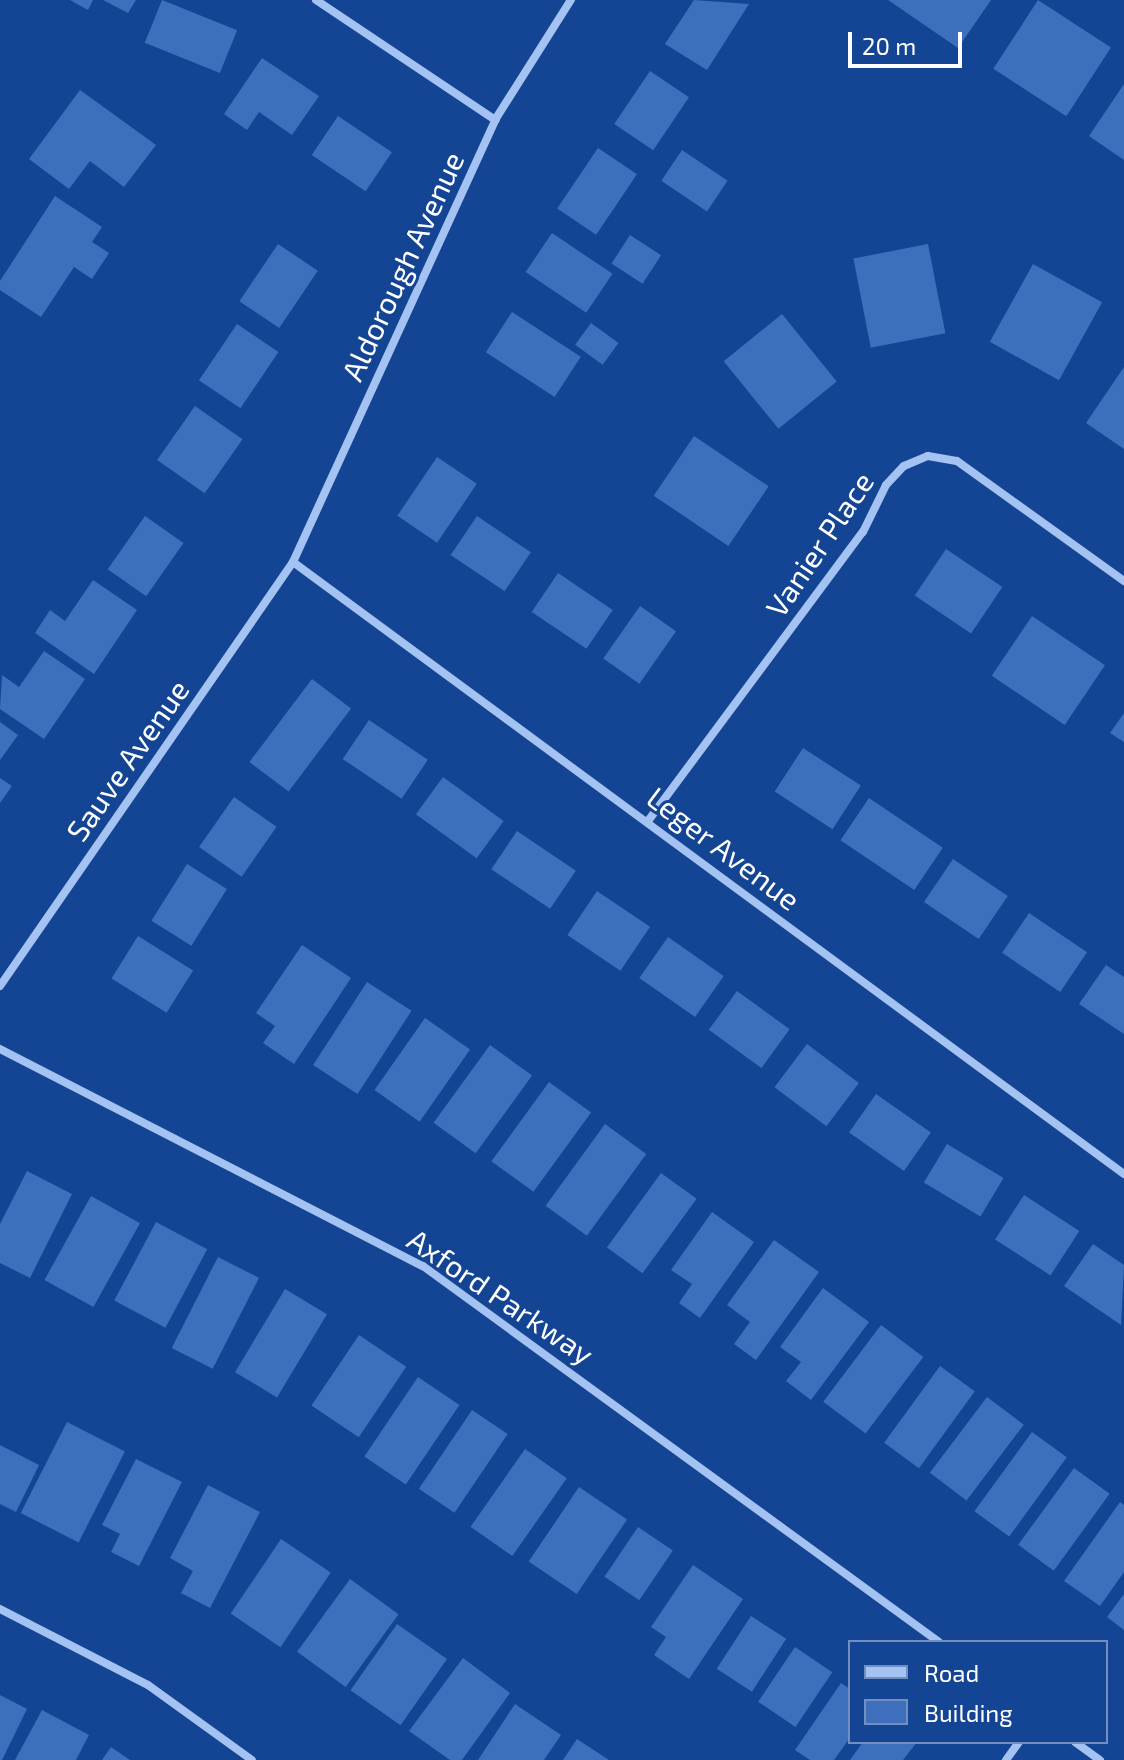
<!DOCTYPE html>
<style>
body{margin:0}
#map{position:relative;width:1124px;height:1760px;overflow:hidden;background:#144594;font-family:"Exo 2",sans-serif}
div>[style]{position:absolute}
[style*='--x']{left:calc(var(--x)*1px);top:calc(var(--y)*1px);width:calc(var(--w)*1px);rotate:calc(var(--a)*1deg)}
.building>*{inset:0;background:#3d6fbc;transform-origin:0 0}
.street>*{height:8px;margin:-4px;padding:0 4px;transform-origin:4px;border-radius:4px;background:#a4c3f2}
span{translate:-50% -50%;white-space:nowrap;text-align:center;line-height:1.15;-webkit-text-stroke:6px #144594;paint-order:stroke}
.street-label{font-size:30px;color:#fff}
.legend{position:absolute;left:848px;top:1640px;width:260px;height:104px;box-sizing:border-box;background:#144594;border:2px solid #728fbf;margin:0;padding:10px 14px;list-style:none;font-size:24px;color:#fff}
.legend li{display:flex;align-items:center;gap:16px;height:40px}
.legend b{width:40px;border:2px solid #728fbf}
.scale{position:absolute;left:848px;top:32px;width:114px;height:36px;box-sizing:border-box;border:4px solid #fff;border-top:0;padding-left:10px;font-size:24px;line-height:28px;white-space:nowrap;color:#fff;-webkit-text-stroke:6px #144594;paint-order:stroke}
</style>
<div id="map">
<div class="building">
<div style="clip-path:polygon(70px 0,93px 0,88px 10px)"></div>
<div style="clip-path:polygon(103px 0,136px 0,128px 13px)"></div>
<div style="left:162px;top:0;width:81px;height:46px;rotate:22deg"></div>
<div style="clip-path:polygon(694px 0,749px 4px,707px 70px,665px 44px)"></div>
<div style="clip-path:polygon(888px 0,991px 0,958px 48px)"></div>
<div style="left:1038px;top:0;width:87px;height:82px;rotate:33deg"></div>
<div style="clip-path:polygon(262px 58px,319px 96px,292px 135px,259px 112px,247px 130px,224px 114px)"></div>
<div style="left:650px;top:71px;width:47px;height:64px;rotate:34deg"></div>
<div style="clip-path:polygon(1124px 84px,1124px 160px,1089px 136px)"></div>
<div style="clip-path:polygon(80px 90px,156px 145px,124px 187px,90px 161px,69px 189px,29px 159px)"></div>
<div style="left:338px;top:116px;width:65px;height:47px;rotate:34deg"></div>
<div style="left:598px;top:148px;width:47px;height:73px;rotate:34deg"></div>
<div style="left:682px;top:150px;width:55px;height:37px;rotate:34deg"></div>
<div style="clip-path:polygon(55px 196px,102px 227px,92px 242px,109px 253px,92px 279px,74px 267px,41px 317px,0 290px,0 281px)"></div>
<div style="left:552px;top:233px;width:73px;height:47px;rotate:34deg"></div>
<div style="left:630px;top:235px;width:37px;height:34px;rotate:33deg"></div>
<div style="left:278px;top:244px;width:48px;height:69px;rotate:34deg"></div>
<div style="left:928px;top:244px;width:91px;height:76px;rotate:79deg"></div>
<div style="left:1033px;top:264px;width:79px;height:89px;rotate:29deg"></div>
<div style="left:512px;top:312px;width:82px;height:48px;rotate:33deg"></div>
<div style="left:782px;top:314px;width:87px;height:75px;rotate:51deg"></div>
<div style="left:591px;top:323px;width:34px;height:27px;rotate:36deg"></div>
<div style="left:237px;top:324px;width:50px;height:68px;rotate:34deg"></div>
<div style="clip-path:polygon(1124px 367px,1124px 449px,1086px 423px)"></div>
<div style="left:195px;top:406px;width:58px;height:66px;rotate:35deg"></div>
<div style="left:694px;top:436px;width:90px;height:72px;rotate:34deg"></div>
<div style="left:437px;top:457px;width:48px;height:71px;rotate:34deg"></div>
<div style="left:145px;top:516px;width:47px;height:65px;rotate:35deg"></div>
<div style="left:477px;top:516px;width:65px;height:47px;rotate:34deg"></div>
<div style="left:946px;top:549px;width:68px;height:56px;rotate:34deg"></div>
<div style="left:558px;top:573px;width:66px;height:47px;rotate:34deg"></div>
<div style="clip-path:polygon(93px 580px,137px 610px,94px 674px,35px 633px,50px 610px,65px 621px)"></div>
<div style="left:640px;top:606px;width:44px;height:64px;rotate:35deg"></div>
<div style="left:1032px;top:616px;width:88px;height:72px;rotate:34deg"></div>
<div style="clip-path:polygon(44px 651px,85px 679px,44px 739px,0 709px,2px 675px,19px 687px)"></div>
<div style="left:312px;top:679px;width:49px;height:104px;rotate:37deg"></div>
<div style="clip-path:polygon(1124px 713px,1124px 742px,1110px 733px)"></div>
<div style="left:369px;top:720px;width:71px;height:47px;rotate:34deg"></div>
<div style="clip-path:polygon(0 722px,18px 735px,0 760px)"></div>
<div style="left:803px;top:748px;width:69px;height:52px;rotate:33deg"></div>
<div style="left:443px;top:777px;width:75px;height:46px;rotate:36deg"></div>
<div style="clip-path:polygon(0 778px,12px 786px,0 803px)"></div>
<div style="left:234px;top:797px;width:52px;height:61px;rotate:35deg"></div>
<div style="left:869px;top:798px;width:89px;height:51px;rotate:34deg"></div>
<div style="left:517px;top:831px;width:71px;height:46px;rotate:34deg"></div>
<div style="left:953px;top:859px;width:66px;height:52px;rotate:34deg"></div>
<div style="left:187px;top:864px;width:47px;height:67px;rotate:32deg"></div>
<div style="left:597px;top:891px;width:64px;height:53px;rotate:34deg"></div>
<div style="left:1029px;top:913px;width:70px;height:48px;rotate:34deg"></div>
<div style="left:138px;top:936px;width:65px;height:50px;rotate:32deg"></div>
<div style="left:668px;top:937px;width:68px;height:50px;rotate:35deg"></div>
<div style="clip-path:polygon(302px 945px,351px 978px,294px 1064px,263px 1043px,275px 1026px,256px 1013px)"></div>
<div style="clip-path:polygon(1106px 965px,1124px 977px,1124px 1034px,1079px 1004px)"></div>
<div style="left:367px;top:982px;width:53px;height:99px;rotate:33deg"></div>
<div style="left:737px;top:991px;width:65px;height:48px;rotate:36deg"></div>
<div style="left:425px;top:1018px;width:55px;height:88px;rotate:35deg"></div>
<div style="left:807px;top:1044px;width:65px;height:54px;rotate:37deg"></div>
<div style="left:490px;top:1045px;width:52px;height:96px;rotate:36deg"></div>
<div style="left:549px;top:1082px;width:52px;height:98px;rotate:36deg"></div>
<div style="left:876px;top:1094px;width:67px;height:47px;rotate:35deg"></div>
<div style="left:605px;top:1124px;width:51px;height:101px;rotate:36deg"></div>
<div style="left:947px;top:1144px;width:66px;height:45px;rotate:31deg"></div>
<div style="clip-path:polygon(27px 1171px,72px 1194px,30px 1278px,0 1263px,0 1224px)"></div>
<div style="left:661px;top:1173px;width:44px;height:92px;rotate:36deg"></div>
<div style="left:1024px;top:1195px;width:66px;height:53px;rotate:33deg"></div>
<div style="left:91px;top:1196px;width:56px;height:96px;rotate:29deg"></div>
<div style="clip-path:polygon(712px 1212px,754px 1242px,700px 1318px,679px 1303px,692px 1284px,671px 1270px)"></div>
<div style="left:156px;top:1222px;width:58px;height:89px;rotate:28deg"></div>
<div style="clip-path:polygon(774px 1240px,819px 1272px,756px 1360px,734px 1344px,750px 1322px,727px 1305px)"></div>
<div style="clip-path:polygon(1093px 1244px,1124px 1265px,1121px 1325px,1064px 1286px)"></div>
<div style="left:218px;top:1257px;width:46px;height:102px;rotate:27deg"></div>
<div style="clip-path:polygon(823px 1288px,869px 1322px,811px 1400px,786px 1381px,801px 1362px,780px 1347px)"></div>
<div style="left:285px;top:1289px;width:49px;height:97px;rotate:31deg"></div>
<div style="left:881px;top:1325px;width:53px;height:96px;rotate:37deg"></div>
<div style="left:359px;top:1335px;width:57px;height:85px;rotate:34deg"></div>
<div style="left:940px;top:1366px;width:43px;height:95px;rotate:36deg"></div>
<div style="left:418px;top:1377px;width:50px;height:96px;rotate:34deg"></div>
<div style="left:987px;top:1397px;width:46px;height:95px;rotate:37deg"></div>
<div style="left:472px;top:1410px;width:43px;height:95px;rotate:34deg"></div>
<div style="left:67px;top:1422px;width:65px;height:102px;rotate:27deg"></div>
<div style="left:1032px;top:1432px;width:43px;height:98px;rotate:36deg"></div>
<div style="clip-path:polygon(0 1445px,39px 1465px,16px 1512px,0 1504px)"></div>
<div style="left:525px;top:1449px;width:51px;height:95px;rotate:35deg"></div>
<div style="clip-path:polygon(136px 1459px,182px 1482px,139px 1566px,111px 1552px,120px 1534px,102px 1525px)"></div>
<div style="left:1074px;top:1468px;width:44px;height:95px;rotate:36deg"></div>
<div style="clip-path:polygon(208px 1485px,260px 1512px,210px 1608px,181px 1593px,193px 1571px,170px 1558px)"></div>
<div style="left:579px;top:1487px;width:58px;height:90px;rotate:34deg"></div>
<div style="clip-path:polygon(1120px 1502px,1124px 1505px,1124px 1572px,1100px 1606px,1064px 1581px)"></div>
<div style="left:638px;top:1527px;width:42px;height:60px;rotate:34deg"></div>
<div style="left:281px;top:1539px;width:60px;height:90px;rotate:34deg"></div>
<div style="clip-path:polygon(693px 1565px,743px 1599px,689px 1679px,654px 1655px,666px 1637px,651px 1627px)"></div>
<div style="left:350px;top:1579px;width:60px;height:90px;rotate:36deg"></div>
<div style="clip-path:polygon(1124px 1594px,1124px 1630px,1107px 1617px)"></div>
<div style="left:751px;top:1616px;width:42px;height:63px;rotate:33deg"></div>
<div style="left:397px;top:1624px;width:61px;height:81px;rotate:35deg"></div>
<div style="left:795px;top:1647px;width:45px;height:66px;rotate:34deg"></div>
<div style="clip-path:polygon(463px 1658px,510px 1693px,462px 1760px,450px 1760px,409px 1731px)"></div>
<div style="clip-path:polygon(841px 1683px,850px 1689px,850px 1738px,834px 1760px,810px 1760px,795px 1750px)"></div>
<div style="clip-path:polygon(0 1695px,27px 1709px,2px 1760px,0 1760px)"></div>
<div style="clip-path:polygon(515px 1704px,561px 1735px,544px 1760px,478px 1760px)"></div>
<div style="clip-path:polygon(42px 1710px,89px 1735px,76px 1760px,15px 1760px)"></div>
<div style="clip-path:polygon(577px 1739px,609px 1760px,563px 1760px)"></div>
<div style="clip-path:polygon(863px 1742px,917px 1742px,903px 1760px,850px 1760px)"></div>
<div style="clip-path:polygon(111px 1747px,130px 1760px,102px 1760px)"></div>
</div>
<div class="street">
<div style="--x:316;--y:0;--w:216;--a:33.8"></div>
<div style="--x:293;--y:562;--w:1032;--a:36.37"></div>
<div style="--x:648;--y:821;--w:360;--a:-53.4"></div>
<div style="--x:863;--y:532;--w:52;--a:-63.9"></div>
<div style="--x:886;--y:485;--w:26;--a:-47"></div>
<div style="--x:904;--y:466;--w:26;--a:-23"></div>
<div style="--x:928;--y:456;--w:29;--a:10"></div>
<div style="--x:957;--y:461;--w:206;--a:35.7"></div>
<div style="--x:0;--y:986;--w:515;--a:-55.35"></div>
<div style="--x:293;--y:562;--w:486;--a:-65.4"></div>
<div style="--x:495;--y:120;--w:142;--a:-57.7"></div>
<div style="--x:0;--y:1049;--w:475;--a:27.2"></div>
<div style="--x:423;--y:1266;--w:638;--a:36.08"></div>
<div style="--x:0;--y:1609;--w:166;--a:27.2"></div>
<div style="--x:148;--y:1685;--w:128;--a:35.8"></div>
<div style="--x:1075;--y:1742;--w:31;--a:36"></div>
<div style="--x:1006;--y:1760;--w:22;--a:-54"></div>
</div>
<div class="street-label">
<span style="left:402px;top:266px;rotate:-65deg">Aldorough Avenue</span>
<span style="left:819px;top:544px;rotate:-56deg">Vanier Place</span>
<span style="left:127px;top:760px;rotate:-55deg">Sauve Avenue</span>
<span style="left:724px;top:848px;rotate:37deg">Leger Avenue</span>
<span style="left:501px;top:1296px;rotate:34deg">Axford Parkway</span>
</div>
<ul class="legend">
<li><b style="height:10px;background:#a4c3f2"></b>Road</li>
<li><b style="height:22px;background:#3d6fbc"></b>Building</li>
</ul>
<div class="scale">20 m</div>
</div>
